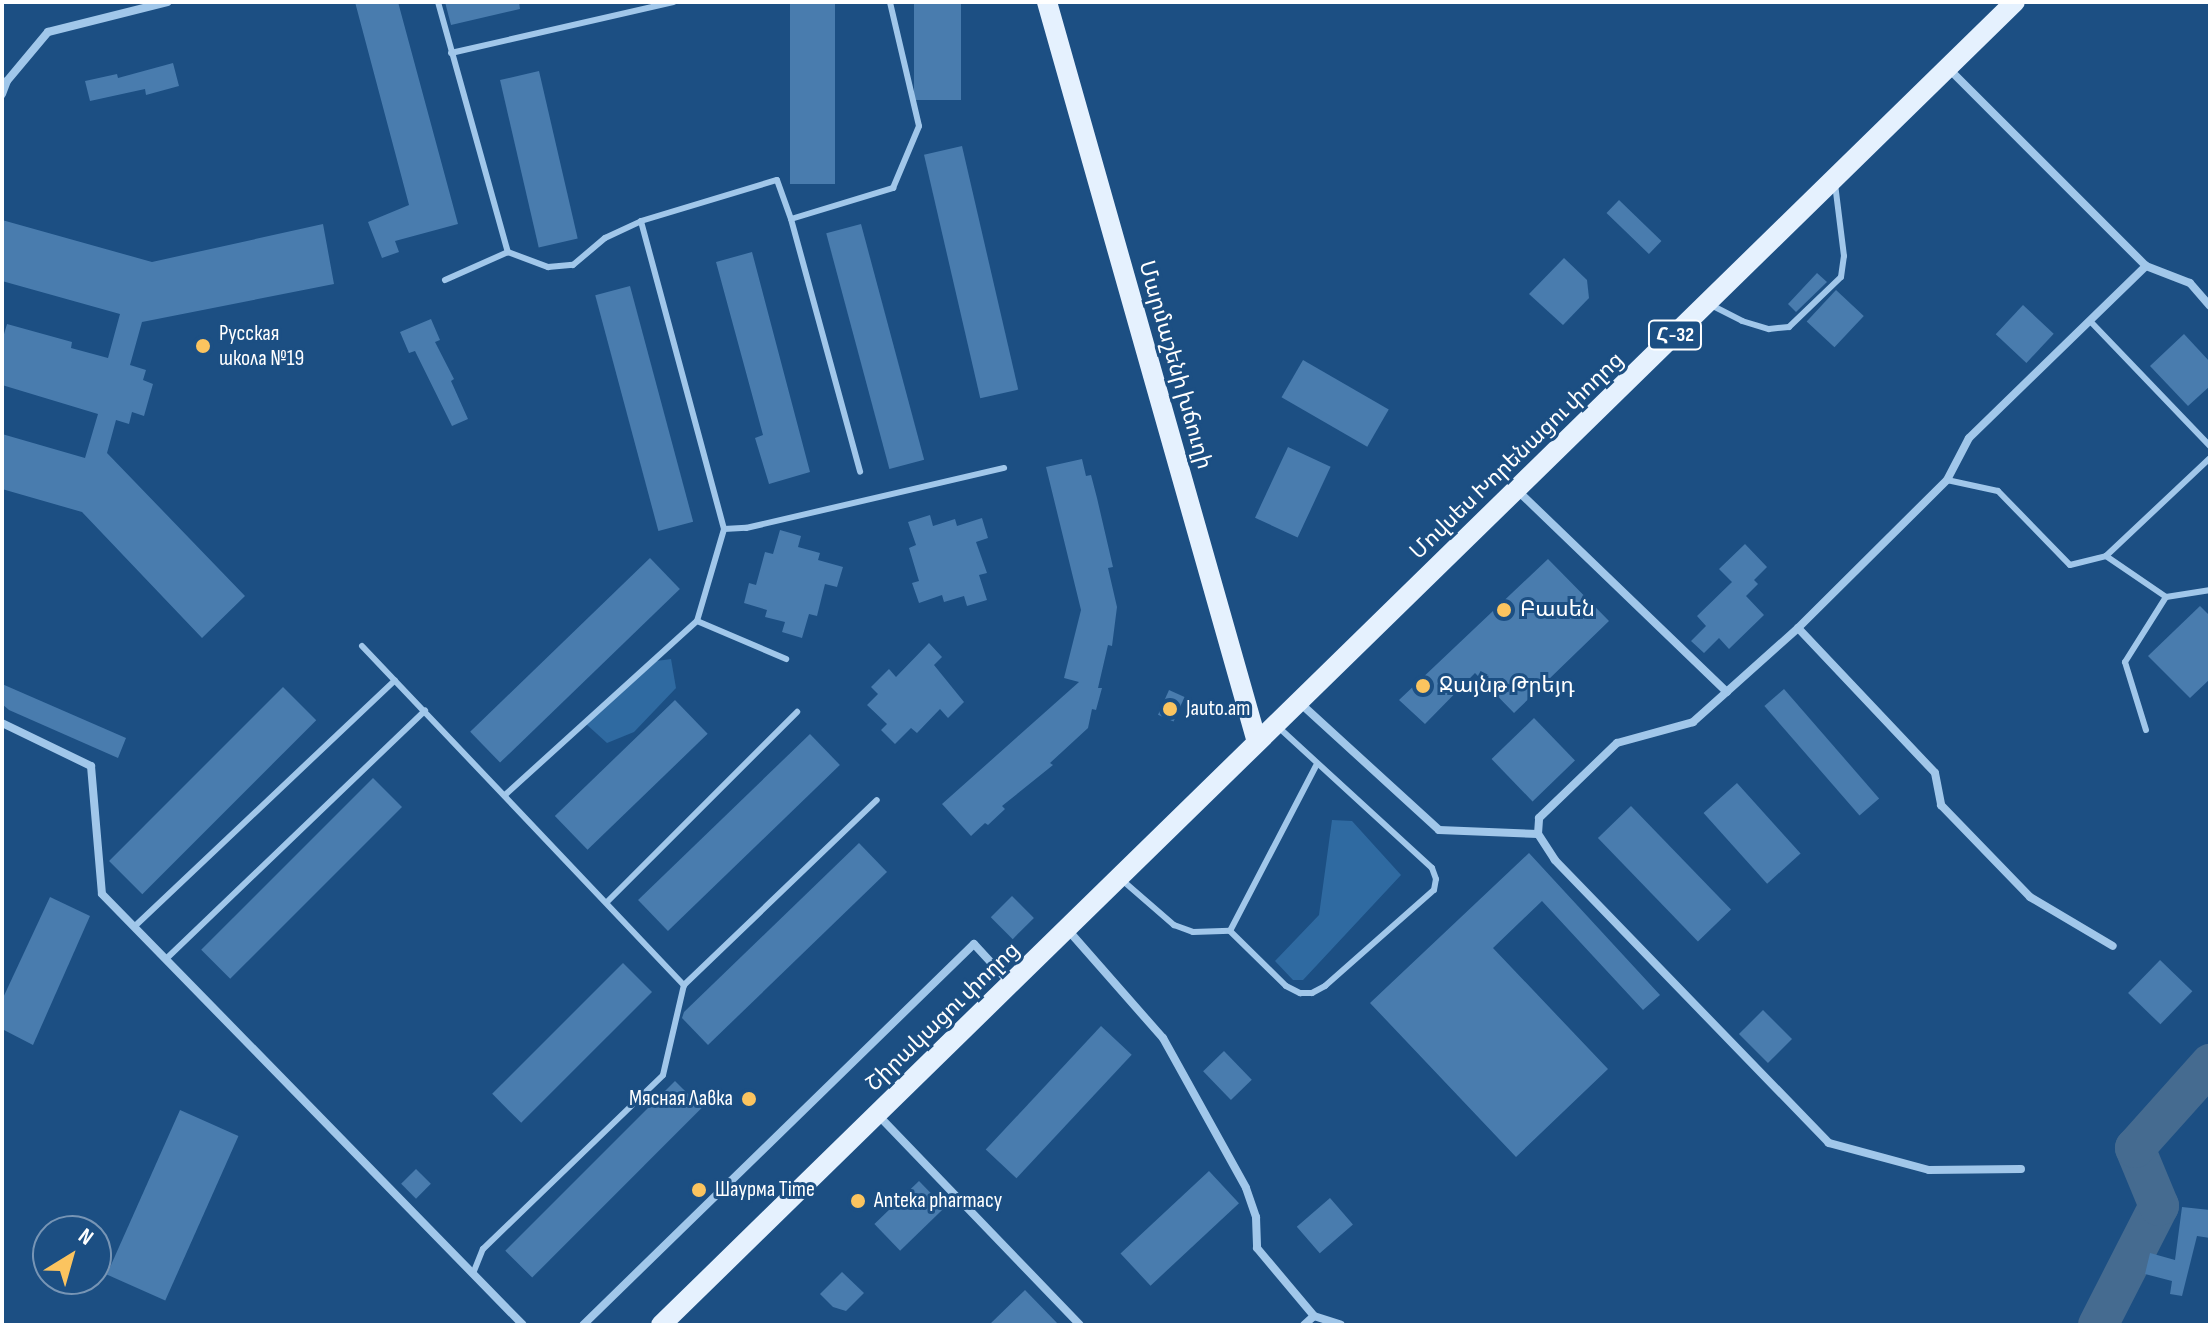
<!DOCTYPE html>
<meta charset="utf-8">
<style>
body{margin:0}
#map{position:relative;width:2212px;height:1327px;overflow:hidden;background:#1c4f83;font-family:"Sofia Sans Condensed","Noto Sans Armenian",sans-serif}
div>[style]{position:absolute}
[style*='--x']{left:calc(var(--x)*1px);top:calc(var(--y)*1px);width:calc(var(--w)*1px);rotate:calc(var(--a)*1deg)}
.green>*{inset:0;background:#2f6aa1}
.river>*{height:40px;margin:-20px;padding:0 20px;transform-origin:20px;border-radius:20px;background:#456b90}
.building>*{inset:0;background:#497cae;transform-origin:0 0}
.lane>*{height:6px;margin:-3px;padding:0 3px;transform-origin:3px;border-radius:3px;background:#a1c7ea}
.street>*{height:8px;margin:-4px;padding:0 4px;transform-origin:4px;border-radius:4px;background:#a1c7ea}
.primary>*{height:20px;margin:-10px;padding:0 10px;transform-origin:10px;border-radius:10px;background:#e5f1fe}
.dots>*{width:22px;height:22px;translate:-50% -50%;box-sizing:border-box;border:4px solid #1c4f83;border-radius:50%}
span{translate:-50% -50%;white-space:nowrap;text-align:center;line-height:1.15;-webkit-text-stroke:6px #1c4f83;paint-order:stroke}
.shield-label span{padding:2px 6px;background:#1c4f83;border:2px solid;border-radius:6px;-webkit-text-stroke-width:0}
.shield-label{font-size:20px;color:#fff;font-weight:700}
.poi-label{font-size:22px;color:#fff}
.left{translate:0 -50%;text-align:left}
.right{translate:-100% -50%;text-align:right}
.street-label{font-size:22px;color:#fff}
.frame{position:absolute;inset:0;border:4px solid #fff;pointer-events:none}
.north{position:absolute;left:32px;top:1215px;width:80px;height:80px;box-sizing:border-box;background:#1c4f83;border:2px solid #7795b5;border-radius:50%;rotate:37deg;font-size:22px;font-weight:700;line-height:32px;text-align:center;color:#fff}
.north::after{content:'';display:block;margin:auto;width:28px;height:36px;background:#fbc45f;clip-path:polygon(50% 0,100% 100%,50% 72%,0 100%)}
</style>
<div id="map">
<div class="green">
<div style="clip-path:polygon(671px 659px,676px 688px,634px 732px,607px 743px,585px 723px,649px 662px)"></div>
<div style="clip-path:polygon(1332px 820px,1352px 821px,1401px 875px,1303px 980px,1293px 980px,1275px 961px,1319px 915px)"></div>
</div>
<div class="river">
<div style="--x:2098;--y:1325;--w:134;--a:-62.9"></div>
<div style="--x:2159;--y:1206;--w:63;--a:-112.5"></div>
<div style="--x:2135;--y:1148;--w:113;--a:-48.2"></div>
</div>
<div class="building">
<div style="clip-path:polygon(355px 2px,398px 2px,458px 224px,395px 241px,399px 252px,382px 258px,368px 222px,409px 205px)"></div>
<div style="clip-path:polygon(445px 2px,519px 2px,520px 9px,451px 25px)"></div>
<div style="left:790px;top:2px;width:45px;height:182px"></div>
<div style="left:914px;top:2px;width:47px;height:98px"></div>
<div style="clip-path:polygon(173px 63px,179px 86px,146px 95px,145px 89px,90px 101px,85px 81px,117px 74px,118px 78px)"></div>
<div style="left:539px;top:71px;width:172px;height:40px;rotate:77deg"></div>
<div style="left:962px;top:146px;width:250px;height:39px;rotate:77deg"></div>
<div style="left:1619px;top:200px;width:59px;height:18px;rotate:44deg"></div>
<div style="clip-path:polygon(2px 220px,152px 262px,323px 224px,334px 284px,142px 322px,130px 365px,146px 370px,143px 380px,153px 384px,144px 416px,132px 412px,129px 424px,116px 420px,107px 453px,245px 596px,202px 638px,82px 512px,2px 489px,2px 434px,85px 458px,98px 414px,2px 385px,2px 341px,7px 324px,72px 342px,71px 348px,108px 358px,120px 314px,2px 281px)"></div>
<div style="left:861px;top:224px;width:244px;height:36px;rotate:75deg"></div>
<div style="clip-path:polygon(752px 252px,810px 472px,769px 484px,755px 438px,763px 435px,716px 262px)"></div>
<div style="clip-path:polygon(1564px 258px,1587px 280px,1589px 298px,1563px 325px,1529px 294px)"></div>
<div style="clip-path:polygon(1817px 273px,1827px 282px,1796px 312px,1788px 304px)"></div>
<div style="left:630px;top:286px;width:244px;height:36px;rotate:75deg"></div>
<div style="left:1836px;top:290px;width:38px;height:43px;rotate:43deg"></div>
<div style="left:2023px;top:305px;width:42px;height:40px;rotate:43deg"></div>
<div style="clip-path:polygon(431px 319px,440px 340px,435px 342px,454px 379px,451px 381px,468px 419px,452px 426px,415px 351px,409px 353px,400px 332px)"></div>
<div style="clip-path:polygon(2184px 334px,2210px 362px,2210px 386px,2188px 406px,2150px 366px)"></div>
<div style="left:1303px;top:360px;width:99px;height:43px;rotate:30deg"></div>
<div style="left:1288px;top:447px;width:47px;height:78px;rotate:25deg"></div>
<div style="clip-path:polygon(1082px 459px,1086px 476px,1091px 475px,1097px 498px,1113px 567px,1108px 568px,1117px 607px,1112px 646px,1108px 645px,1098px 688px,1102px 688px,1096px 710px,1092px 709px,1088px 728px,1050px 763px,1053px 765px,1002px 806px,1005px 809px,988px 825px,985px 823px,971px 836px,942px 804px,1079px 682px,1064px 678px,1081px 610px,1046px 467px)"></div>
<div style="clip-path:polygon(930px 515px,933px 526px,955px 519px,957px 526px,982px 518px,988px 538px,976px 542px,987px 573px,979px 575px,987px 600px,967px 606px,964px 596px,944px 602px,942px 595px,919px 603px,912px 583px,919px 581px,909px 548px,916px 545px,908px 522px)"></div>
<div style="clip-path:polygon(780px 530px,801px 536px,798px 547px,820px 553px,818px 560px,843px 567px,837px 587px,825px 584px,817px 616px,809px 614px,802px 638px,782px 632px,785px 622px,765px 617px,767px 610px,744px 603px,749px 583px,756px 585px,765px 552px,773px 554px)"></div>
<div style="clip-path:polygon(1745px 544px,1767px 567px,1754px 580px,1758px 584px,1746px 596px,1764px 615px,1729px 649px,1719px 638px,1704px 653px,1691px 641px,1706px 626px,1697px 616px,1732px 582px,1719px 569px)"></div>
<div style="left:650px;top:558px;width:43px;height:250px;rotate:46deg"></div>
<div style="clip-path:polygon(1548px 559px,1609px 621px,1514px 713px,1475px 673px,1425px 724px,1399px 700px)"></div>
<div style="clip-path:polygon(2200px 606px,2210px 616px,2210px 679px,2190px 698px,2148px 656px)"></div>
<div style="clip-path:polygon(929px 643px,942px 657px,934px 665px,964px 702px,948px 718px,940px 709px,917px 733px,911px 728px,895px 744px,881px 730px,887px 724px,867px 705px,878px 694px,871px 687px,889px 669px,896px 677px)"></div>
<div style="clip-path:polygon(2px 684px,126px 738px,118px 758px,9px 710px,2px 704px)"></div>
<div style="left:283px;top:687px;width:47px;height:246px;rotate:45deg"></div>
<div style="left:1784px;top:689px;width:145px;height:26px;rotate:49deg"></div>
<div style="left:1169px;top:690px;width:17px;height:27px;rotate:24deg"></div>
<div style="left:675px;top:700px;width:47px;height:167px;rotate:46deg"></div>
<div style="left:1534px;top:718px;width:59px;height:59px;rotate:46deg"></div>
<div style="left:810px;top:734px;width:43px;height:239px;rotate:46deg"></div>
<div style="left:373px;top:778px;width:41px;height:243px;rotate:45deg"></div>
<div style="left:1737px;top:783px;width:95px;height:45px;rotate:48deg"></div>
<div style="left:1631px;top:806px;width:144px;height:46px;rotate:46deg"></div>
<div style="clip-path:polygon(859px 843px,887px 872px,708px 1045px,682px 1018px,684px 1012px)"></div>
<div style="clip-path:polygon(1529px 853px,1660px 995px,1643px 1010px,1542px 901px,1493px 948px,1608px 1069px,1516px 1157px,1370px 1003px)"></div>
<div style="left:1012px;top:896px;width:31px;height:30px;rotate:45deg"></div>
<div style="clip-path:polygon(50px 897px,90px 916px,33px 1045px,2px 1029px,2px 1000px)"></div>
<div style="left:2160px;top:960px;width:45px;height:46px;rotate:44deg"></div>
<div style="left:623px;top:963px;width:41px;height:185px;rotate:45deg"></div>
<div style="left:1763px;top:1010px;width:41px;height:34px;rotate:45deg"></div>
<div style="left:1101px;top:1026px;width:42px;height:169px;rotate:43deg"></div>
<div style="left:1224px;top:1051px;width:40px;height:29px;rotate:46deg"></div>
<div style="left:675px;top:1081px;width:38px;height:240px;rotate:45deg"></div>
<div style="left:180px;top:1110px;width:64px;height:180px;rotate:24deg"></div>
<div style="left:416px;top:1169px;width:21px;height:21px;rotate:45deg"></div>
<div style="left:1209px;top:1171px;width:44px;height:121px;rotate:47deg"></div>
<div style="left:919px;top:1181px;width:37px;height:62px;rotate:46deg"></div>
<div style="left:1330px;top:1198px;width:35px;height:44px;rotate:49deg"></div>
<div style="clip-path:polygon(2182px 1207px,2210px 1210px,2210px 1238px,2197px 1236px,2182px 1296px,2170px 1294px,2172px 1281px,2145px 1274px,2150px 1253px,2175px 1260px)"></div>
<div style="clip-path:polygon(842px 1272px,864px 1293px,846px 1311px,833px 1307px,820px 1294px)"></div>
<div style="clip-path:polygon(1025px 1290px,1059px 1325px,989px 1325px)"></div>
</div>
<div class="lane">
<div style="--x:438;--y:2;--w:260;--a:74.4"></div>
<div style="--x:508;--y:252;--w:69;--a:156"></div>
<div style="--x:451;--y:53;--w:228;--a:-12.9"></div>
<div style="--x:791;--y:219;--w:262;--a:74.7"></div>
<div style="--x:508;--y:252;--w:43;--a:20.6"></div>
<div style="--x:548;--y:267;--w:25;--a:-5"></div>
<div style="--x:573;--y:265;--w:42;--a:-40.2"></div>
<div style="--x:605;--y:238;--w:40;--a:-25"></div>
<div style="--x:641;--y:221;--w:142;--a:-16.8"></div>
<div style="--x:777;--y:180;--w:41;--a:70.3"></div>
<div style="--x:791;--y:219;--w:107;--a:-16.9"></div>
<div style="--x:893;--y:188;--w:67;--a:-67.2"></div>
<div style="--x:919;--y:126;--w:127;--a:-103.2"></div>
<div style="--x:1711;--y:305;--w:35;--a:27"></div>
<div style="--x:1742;--y:321;--w:28;--a:17"></div>
<div style="--x:1769;--y:329;--w:20;--a:-6"></div>
<div style="--x:1789;--y:327;--w:72;--a:-43.9"></div>
<div style="--x:1841;--y:277;--w:21;--a:-82"></div>
<div style="--x:1844;--y:256;--w:73;--a:-97.1"></div>
<div style="--x:2091;--y:322;--w:172;--a:46.2"></div>
<div style="--x:1947;--y:480;--w:52;--a:12.2"></div>
<div style="--x:1998;--y:491;--w:103;--a:45.8"></div>
<div style="--x:2070;--y:565;--w:37;--a:-14"></div>
<div style="--x:2106;--y:556;--w:73;--a:34.3"></div>
<div style="--x:2166;--y:597;--w:45;--a:-9"></div>
<div style="--x:724;--y:529;--w:22;--a:-3"></div>
<div style="--x:746;--y:528;--w:265;--a:-13.1"></div>
<div style="--x:2106;--y:556;--w:143;--a:-43.3"></div>
<div style="--x:697;--y:621;--w:97;--a:23.1"></div>
<div style="--x:362;--y:646;--w:468;--a:46.5"></div>
<div style="--x:2146;--y:730;--w:71;--a:-107.2"></div>
<div style="--x:2125;--y:662;--w:77;--a:-57.8"></div>
<div style="--x:505;--y:795;--w:259;--a:-42.2"></div>
<div style="--x:697;--y:621;--w:96;--a:-73.6"></div>
<div style="--x:724;--y:529;--w:319;--a:-105.1"></div>
<div style="--x:1122;--y:880;--w:69;--a:40.9"></div>
<div style="--x:1174;--y:925;--w:20;--a:20"></div>
<div style="--x:1193;--y:932;--w:37;--a:-2"></div>
<div style="--x:1230;--y:931;--w:78;--a:44.5"></div>
<div style="--x:1286;--y:986;--w:16;--a:27"></div>
<div style="--x:1300;--y:993;--w:12;--a:0"></div>
<div style="--x:1312;--y:993;--w:15;--a:-28"></div>
<div style="--x:1325;--y:986;--w:145;--a:-41.4"></div>
<div style="--x:1434;--y:890;--w:11;--a:-80"></div>
<div style="--x:1436;--y:879;--w:12;--a:-110"></div>
<div style="--x:1432;--y:868;--w:209;--a:-137.5"></div>
<div style="--x:607;--y:902;--w:269;--a:-45"></div>
<div style="--x:134;--y:927;--w:359;--a:-43.4"></div>
<div style="--x:1230;--y:931;--w:188;--a:-62.5"></div>
<div style="--x:166;--y:959;--w:359;--a:-43.8"></div>
<div style="--x:474;--y:1271;--w:24;--a:-68"></div>
<div style="--x:483;--y:1249;--w:250;--a:-44"></div>
<div style="--x:663;--y:1075;--w:92;--a:-76.9"></div>
<div style="--x:684;--y:985;--w:267;--a:-43.8"></div>
</div>
<div class="street">
<div style="--x:1948;--y:68;--w:280;--a:45"></div>
<div style="--x:2146;--y:266;--w:47;--a:21.1"></div>
<div style="--x:2190;--y:283;--w:30;--a:49"></div>
<div style="--x:2;--y:94;--w:14;--a:-69"></div>
<div style="--x:7;--y:81;--w:64;--a:-50.1"></div>
<div style="--x:48;--y:32;--w:123;--a:-14.1"></div>
<div style="--x:1518;--y:491;--w:290;--a:43.9"></div>
<div style="--x:1798;--y:628;--w:199;--a:46.6"></div>
<div style="--x:1935;--y:773;--w:33;--a:79"></div>
<div style="--x:1941;--y:805;--w:128;--a:45.9"></div>
<div style="--x:2030;--y:897;--w:96;--a:30.6"></div>
<div style="--x:1300;--y:703;--w:188;--a:42.4"></div>
<div style="--x:1439;--y:830;--w:99;--a:2.3"></div>
<div style="--x:2;--y:723;--w:99;--a:25.8"></div>
<div style="--x:91;--y:766;--w:128;--a:85.1"></div>
<div style="--x:102;--y:894;--w:602;--a:45.67"></div>
<div style="--x:1068;--y:930;--w:144;--a:48.7"></div>
<div style="--x:1163;--y:1038;--w:171;--a:61"></div>
<div style="--x:1246;--y:1188;--w:31;--a:71"></div>
<div style="--x:1256;--y:1217;--w:31;--a:88"></div>
<div style="--x:1257;--y:1248;--w:89;--a:50"></div>
<div style="--x:1314;--y:1316;--w:28;--a:18"></div>
<div style="--x:878;--y:1115;--w:291;--a:46.1"></div>
<div style="--x:2021;--y:1169;--w:92;--a:179.4"></div>
<div style="--x:1929;--y:1170;--w:104;--a:-164.9"></div>
<div style="--x:1829;--y:1143;--w:394;--a:-134.1"></div>
<div style="--x:1555;--y:860;--w:31;--a:-123"></div>
<div style="--x:1538;--y:834;--w:16;--a:-86"></div>
<div style="--x:1539;--y:818;--w:108;--a:-43.9"></div>
<div style="--x:1617;--y:743;--w:79;--a:-15.4"></div>
<div style="--x:1693;--y:722;--w:141;--a:-41.8"></div>
<div style="--x:1798;--y:628;--w:210;--a:-44.8"></div>
<div style="--x:1947;--y:480;--w:47;--a:-62.4"></div>
<div style="--x:1969;--y:438;--w:247;--a:-44.2"></div>
<div style="--x:583;--y:1325;--w:546;--a:-44.26"></div>
<div style="--x:974;--y:944;--w:53;--a:47.3"></div>
<div style="--x:1304;--y:1325;--w:13;--a:-42"></div>
</div>
<div class="primary">
<div style="--x:1047;--y:2;--w:769;--a:74.16"></div>
<div style="--x:661;--y:1325;--w:1893;--a:-44.34"></div>
</div>
<div class="dots">
<div style="left:203px;top:346px;background:#fbc45f"></div>
<div style="left:1504px;top:610px;background:#fbc45f"></div>
<div style="left:1423px;top:686px;background:#fbc45f"></div>
<div style="left:1170px;top:709px;background:#fbc45f"></div>
<div style="left:749px;top:1099px;background:#fbc45f"></div>
<div style="left:699px;top:1190px;background:#fbc45f"></div>
<div style="left:858px;top:1201px;background:#fbc45f"></div>
</div>
<div class="shield-label">
<span style="left:1675px;top:335px">Հ-32</span>
</div>
<div class="poi-label">
<span class="left" style="left:219px;top:346px">Русская<br>школа №19</span>
<span class="left" style="left:1520px;top:610px">Բասեն</span>
<span class="left" style="left:1439px;top:686px">Ջայնթ Թրեյդ</span>
<span class="left" style="left:1186px;top:709px">Jauto.am</span>
<span class="right" style="left:733px;top:1099px">Мясная Лавка</span>
<span class="left" style="left:715px;top:1190px">Шаурма Time</span>
<span class="left" style="left:874px;top:1201px">Anteka pharmacy</span>
</div>
<div class="street-label">
<span style="left:1175px;top:365px;rotate:74deg">Մարմաշենի խճուղի</span>
<span style="left:1517px;top:456px;rotate:-44deg">Մովսես Խորենացու փողոց</span>
<span style="left:943px;top:1017px;rotate:-44deg">Շիրակացու փողոց</span>
</div>
<div class="frame"></div>
<div class="north">N</div>
</div>
